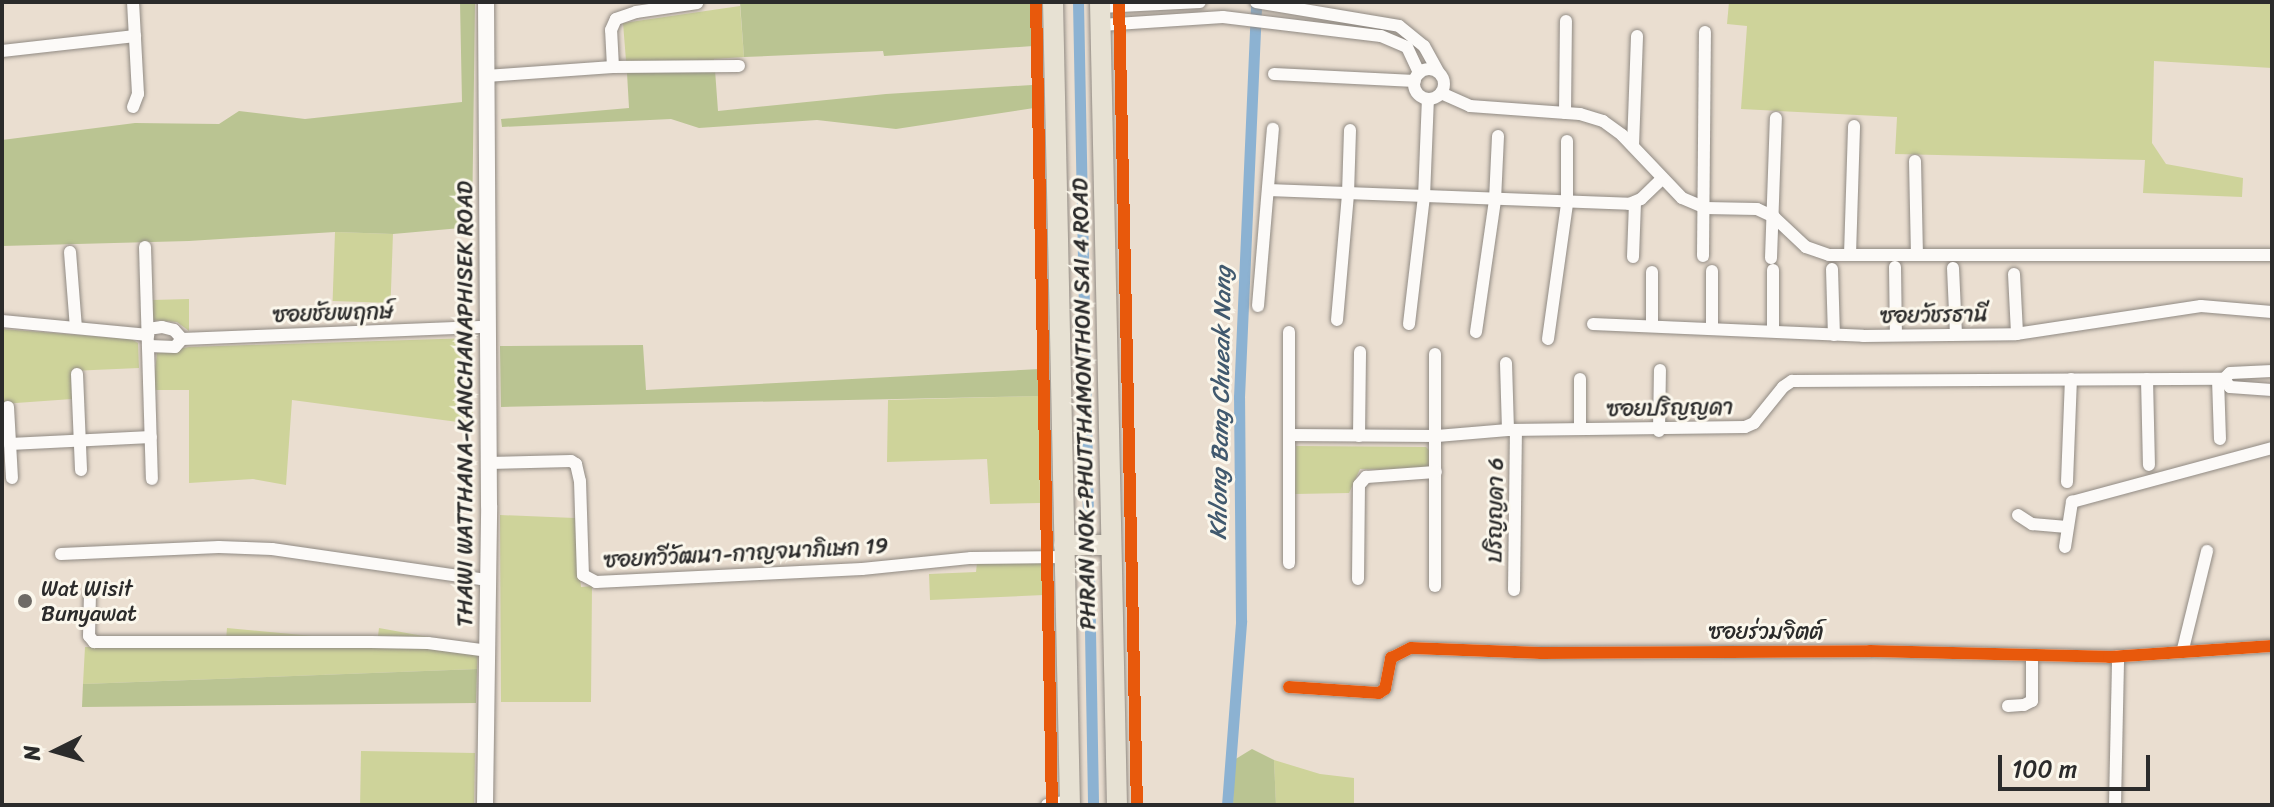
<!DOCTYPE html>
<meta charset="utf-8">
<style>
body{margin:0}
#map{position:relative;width:2274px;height:807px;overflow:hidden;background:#eaded0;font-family:Sriracha,"Playpen Sans Thai",sans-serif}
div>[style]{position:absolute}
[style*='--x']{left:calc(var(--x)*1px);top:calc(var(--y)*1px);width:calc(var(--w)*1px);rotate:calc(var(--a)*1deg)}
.green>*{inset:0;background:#ced39a;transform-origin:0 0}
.forest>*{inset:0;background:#bac492}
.canal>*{height:11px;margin:-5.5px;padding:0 5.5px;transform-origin:5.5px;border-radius:5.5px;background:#8cb2d2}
.roads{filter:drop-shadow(0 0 2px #908a83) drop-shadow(0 0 2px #908a83)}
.minor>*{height:12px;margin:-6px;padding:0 6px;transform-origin:6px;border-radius:6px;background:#fcfaf8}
.minor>.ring{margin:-6px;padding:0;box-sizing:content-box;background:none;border:12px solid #fcfaf8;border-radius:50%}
.tertiary>*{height:16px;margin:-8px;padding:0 8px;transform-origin:8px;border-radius:8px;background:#fcfaf8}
.primary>*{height:20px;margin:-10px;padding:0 10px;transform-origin:10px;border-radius:10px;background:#e7e1d3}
.cycleway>*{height:12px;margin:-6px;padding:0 6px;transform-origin:6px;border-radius:6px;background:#e8590c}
.dots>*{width:22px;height:22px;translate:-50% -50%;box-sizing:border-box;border:4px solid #fbf7ec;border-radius:50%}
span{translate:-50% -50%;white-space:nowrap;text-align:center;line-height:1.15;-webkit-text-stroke:6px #fbf7ec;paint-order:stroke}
.street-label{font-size:22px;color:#2b2b2b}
.poi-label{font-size:22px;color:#2b2b2b}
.left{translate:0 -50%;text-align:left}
.water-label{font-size:24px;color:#41596e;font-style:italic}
.frame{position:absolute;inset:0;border:4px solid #2b2b2b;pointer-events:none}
.north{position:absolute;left:16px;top:711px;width:80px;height:80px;-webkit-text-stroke:6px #fbf7ec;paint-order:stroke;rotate:265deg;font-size:22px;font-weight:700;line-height:32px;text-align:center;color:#2b2b2b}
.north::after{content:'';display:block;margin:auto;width:28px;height:36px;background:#2b2b2b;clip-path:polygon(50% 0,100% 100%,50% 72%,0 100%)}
.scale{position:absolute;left:1998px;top:755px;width:152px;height:36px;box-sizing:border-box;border:4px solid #2b2b2b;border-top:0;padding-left:10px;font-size:24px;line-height:28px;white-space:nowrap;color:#2b2b2b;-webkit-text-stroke:6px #fbf7ec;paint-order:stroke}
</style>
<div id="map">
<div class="green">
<div style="clip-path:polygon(1729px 2px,2272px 2px,2272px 68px,2154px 61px,2152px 143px,2166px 164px,2243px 178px,2242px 197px,2143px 193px,2145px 160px,1895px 154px,1897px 117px,1741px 109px,1747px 26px,1727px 24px)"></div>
<div style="clip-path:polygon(740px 6px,744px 57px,714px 59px,715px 70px,627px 73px,623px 23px)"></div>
<div style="left:335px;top:232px;width:58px;height:69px;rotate:2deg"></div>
<div style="clip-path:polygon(189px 299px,189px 331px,177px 322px,153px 320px,152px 300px)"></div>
<div style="clip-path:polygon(2px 329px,131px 339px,138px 343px,139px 368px,71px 371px,72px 399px,2px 404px)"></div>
<div style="clip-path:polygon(472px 338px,473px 424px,292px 400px,286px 485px,253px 479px,189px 483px,189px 390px,153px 390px,157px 353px,189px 347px)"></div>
<div style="clip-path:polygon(1039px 396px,1040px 503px,990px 504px,987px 459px,887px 462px,888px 400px)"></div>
<div style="clip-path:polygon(1296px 446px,1426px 447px,1431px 452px,1430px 466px,1427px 471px,1360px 469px,1349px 493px,1295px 494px)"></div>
<div style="clip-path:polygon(500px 515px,575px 518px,581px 587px,592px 586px,591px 702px,501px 702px)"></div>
<div style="clip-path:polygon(1043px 551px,1044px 595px,930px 600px,929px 574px,976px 572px,978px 553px)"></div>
<div style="clip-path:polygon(227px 628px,334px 638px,378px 636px,379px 628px,478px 646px,477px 669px,83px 684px,85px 647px,178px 648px,226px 640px)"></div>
<div style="left:361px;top:751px;width:114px;height:54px;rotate:1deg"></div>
<div style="clip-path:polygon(1274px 760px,1320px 774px,1354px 778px,1354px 805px,1276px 805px)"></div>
</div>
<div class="forest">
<div style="clip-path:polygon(460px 2px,475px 2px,472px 227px,393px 234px,335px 232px,189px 241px,2px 246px,2px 140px,135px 123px,219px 124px,239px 111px,305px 119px,462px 102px)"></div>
<div style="clip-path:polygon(740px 2px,1032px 2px,1033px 46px,884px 56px,883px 51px,744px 57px)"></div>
<div style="clip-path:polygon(715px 70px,718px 111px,886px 94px,1032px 85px,1034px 108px,896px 129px,817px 120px,699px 128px,671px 119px,502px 127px,501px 119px,629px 108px,627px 73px)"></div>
<div style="clip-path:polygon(643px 345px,646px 390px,1040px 369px,1039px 396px,501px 407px,500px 346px)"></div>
<div style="clip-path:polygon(477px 669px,476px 703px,82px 707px,83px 684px)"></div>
<div style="clip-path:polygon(1252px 749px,1274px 760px,1276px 805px,1233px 805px,1234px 760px)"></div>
</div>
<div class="canal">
<div style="--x:1078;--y:2;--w:514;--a:88.89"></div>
<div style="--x:1089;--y:573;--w:232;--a:89"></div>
<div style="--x:1227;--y:805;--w:185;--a:-85.6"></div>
<div style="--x:1241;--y:621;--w:224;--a:-90.5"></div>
<div style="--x:1239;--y:397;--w:395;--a:-87.5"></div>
</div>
<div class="roads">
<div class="minor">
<div style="--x:1256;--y:2;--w:145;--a:9.5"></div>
<div style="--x:1399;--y:26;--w:32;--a:39"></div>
<div style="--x:1424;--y:46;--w:29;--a:61"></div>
<div style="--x:1100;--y:7;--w:100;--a:-2.9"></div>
<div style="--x:1101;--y:25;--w:122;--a:-3.8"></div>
<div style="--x:1223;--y:17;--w:159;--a:6.9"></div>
<div style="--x:1381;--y:36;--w:28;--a:23"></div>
<div style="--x:1407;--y:47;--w:29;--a:65"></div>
<div style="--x:2;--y:51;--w:134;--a:-6.4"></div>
<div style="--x:613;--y:67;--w:37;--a:-93"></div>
<div style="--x:611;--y:30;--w:12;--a:-66"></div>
<div style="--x:616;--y:19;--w:21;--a:-19"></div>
<div style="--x:636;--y:12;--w:62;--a:-8.4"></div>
<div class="ring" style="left:1414px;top:69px;width:18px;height:18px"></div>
<div style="--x:1274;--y:74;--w:141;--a:2.8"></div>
<div style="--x:486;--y:76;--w:127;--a:-4.1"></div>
<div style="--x:613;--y:67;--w:126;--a:-0.5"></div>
<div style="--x:1441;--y:93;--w:32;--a:24"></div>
<div style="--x:1470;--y:106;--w:110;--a:4.2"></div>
<div style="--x:1580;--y:114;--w:24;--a:17"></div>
<div style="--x:1603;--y:121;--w:24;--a:36"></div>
<div style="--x:1622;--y:135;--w:87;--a:46.4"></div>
<div style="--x:1682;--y:198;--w:25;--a:23"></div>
<div style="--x:1705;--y:208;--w:52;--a:1.1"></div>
<div style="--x:1757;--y:209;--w:19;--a:25"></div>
<div style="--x:1774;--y:217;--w:44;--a:43.2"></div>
<div style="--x:1806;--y:247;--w:24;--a:19"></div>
<div style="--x:1829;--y:255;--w:443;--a:0"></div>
<div style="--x:133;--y:107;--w:14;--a:-69"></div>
<div style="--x:138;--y:94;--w:92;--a:-93.1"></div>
<div style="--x:1565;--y:113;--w:92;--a:-89.4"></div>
<div style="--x:1633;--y:146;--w:110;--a:-87.9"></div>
<div style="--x:1915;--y:161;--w:94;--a:88.8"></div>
<div style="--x:1268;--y:190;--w:361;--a:2.2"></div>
<div style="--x:1629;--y:204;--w:13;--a:-23"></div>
<div style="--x:1641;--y:199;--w:29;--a:-44"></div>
<div style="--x:145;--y:247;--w:232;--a:88.3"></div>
<div style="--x:70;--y:252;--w:76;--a:85.5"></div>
<div style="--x:1850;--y:255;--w:129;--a:-88.2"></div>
<div style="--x:1703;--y:256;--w:224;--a:-89.5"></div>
<div style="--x:1633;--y:257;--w:55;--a:-87.9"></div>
<div style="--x:1771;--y:258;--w:140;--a:-88"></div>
<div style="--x:1895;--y:267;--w:68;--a:89.2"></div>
<div style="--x:1953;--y:268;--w:66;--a:87.4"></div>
<div style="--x:1832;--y:269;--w:66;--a:88.3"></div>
<div style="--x:1773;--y:270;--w:60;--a:90"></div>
<div style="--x:1652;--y:272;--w:54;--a:90"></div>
<div style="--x:2014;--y:274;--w:60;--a:87.1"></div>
<div style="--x:1258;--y:306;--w:178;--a:-85.2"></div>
<div style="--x:1337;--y:320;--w:126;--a:-85"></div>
<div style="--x:1348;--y:194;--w:64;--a:-88.2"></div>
<div style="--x:2;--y:321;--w:147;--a:5.5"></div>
<div style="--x:1409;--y:324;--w:128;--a:-83.3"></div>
<div style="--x:1424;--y:197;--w:98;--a:-87.7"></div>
<div style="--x:1593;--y:324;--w:270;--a:2.5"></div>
<div style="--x:1863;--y:336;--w:153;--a:-0.7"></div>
<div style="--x:2016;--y:334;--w:187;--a:-8.6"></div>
<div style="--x:2201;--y:306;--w:71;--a:4.8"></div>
<div style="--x:1712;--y:328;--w:57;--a:-90"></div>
<div style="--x:148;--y:329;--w:14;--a:-8"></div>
<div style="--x:162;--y:327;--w:12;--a:14"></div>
<div style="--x:174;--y:330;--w:12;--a:48"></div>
<div style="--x:1476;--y:332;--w:133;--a:-81.8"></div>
<div style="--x:1495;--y:200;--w:64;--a:-87.3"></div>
<div style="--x:1548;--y:339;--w:137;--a:-82"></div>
<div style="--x:1567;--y:203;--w:62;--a:-90"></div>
<div style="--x:149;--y:346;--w:26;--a:2"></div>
<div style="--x:175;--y:347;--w:11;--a:-49"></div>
<div style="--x:182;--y:339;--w:304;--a:-2.3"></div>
<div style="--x:1435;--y:354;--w:232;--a:90"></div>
<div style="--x:1506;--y:363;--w:67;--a:88.3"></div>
<div style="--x:77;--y:374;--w:96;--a:87.6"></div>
<div style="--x:2147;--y:379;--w:86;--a:88.7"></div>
<div style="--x:2218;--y:379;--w:60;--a:88.1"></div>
<div style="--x:2224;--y:379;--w:10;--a:53"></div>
<div style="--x:2230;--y:387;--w:42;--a:4.1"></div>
<div style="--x:8;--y:407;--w:71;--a:86.8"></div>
<div style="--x:1580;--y:429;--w:50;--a:-90"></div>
<div style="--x:1659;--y:431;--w:61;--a:-89.1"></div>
<div style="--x:1289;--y:435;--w:148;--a:0.4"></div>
<div style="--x:1437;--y:436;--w:71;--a:-4.8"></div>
<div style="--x:1508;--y:430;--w:237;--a:-0.7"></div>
<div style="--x:1745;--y:427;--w:10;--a:-24"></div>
<div style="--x:1754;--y:423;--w:46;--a:-51.1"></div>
<div style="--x:1783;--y:387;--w:11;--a:-34"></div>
<div style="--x:1792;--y:381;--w:432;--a:-0.3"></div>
<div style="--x:2224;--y:379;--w:8;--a:-45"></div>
<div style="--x:2230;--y:373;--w:42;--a:-2.7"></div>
<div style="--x:1359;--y:436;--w:84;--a:-89.3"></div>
<div style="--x:10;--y:444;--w:141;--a:-2.8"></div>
<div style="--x:489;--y:463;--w:82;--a:-1.4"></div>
<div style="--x:571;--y:461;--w:6;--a:31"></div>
<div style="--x:576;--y:464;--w:17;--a:77"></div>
<div style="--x:580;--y:481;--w:94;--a:88.2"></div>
<div style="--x:583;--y:575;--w:15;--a:28"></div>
<div style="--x:596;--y:582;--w:266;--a:-2.8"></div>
<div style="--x:862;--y:569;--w:110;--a:-5.8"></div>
<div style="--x:971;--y:558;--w:94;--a:-0.6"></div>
<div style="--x:2067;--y:482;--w:103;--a:-87.8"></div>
<div style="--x:2018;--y:515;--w:17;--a:33"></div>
<div style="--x:2032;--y:524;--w:35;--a:5"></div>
<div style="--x:2065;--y:547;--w:46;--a:-81.2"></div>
<div style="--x:2072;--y:502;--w:207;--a:-15.1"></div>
<div style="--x:61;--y:554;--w:158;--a:-2.5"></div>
<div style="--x:219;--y:547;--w:53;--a:2.2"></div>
<div style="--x:272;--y:549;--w:218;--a:8.2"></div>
<div style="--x:1289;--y:563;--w:231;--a:-90"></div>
<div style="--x:1358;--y:579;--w:94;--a:-89.4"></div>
<div style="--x:1359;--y:485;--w:11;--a:-49"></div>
<div style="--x:1366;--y:477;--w:70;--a:-4.1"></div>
<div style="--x:1514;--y:590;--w:160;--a:-89.3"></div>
<div style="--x:90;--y:593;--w:43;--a:91.3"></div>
<div style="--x:89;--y:636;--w:8;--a:50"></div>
<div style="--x:94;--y:642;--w:277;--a:0"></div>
<div style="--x:371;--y:642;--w:57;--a:1"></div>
<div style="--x:428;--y:643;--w:61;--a:7.6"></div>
<div style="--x:2183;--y:649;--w:101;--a:-76.2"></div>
<div style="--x:1289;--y:687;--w:90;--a:3.8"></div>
<div style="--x:1379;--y:693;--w:7;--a:-34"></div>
<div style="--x:1385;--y:689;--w:32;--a:-79"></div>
<div style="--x:1391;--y:658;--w:22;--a:-27"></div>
<div style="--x:1411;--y:648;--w:130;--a:2.2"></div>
<div style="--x:1541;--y:653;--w:329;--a:-0.3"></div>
<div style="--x:1870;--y:651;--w:239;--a:1.4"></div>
<div style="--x:2109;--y:657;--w:163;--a:-3.9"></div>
<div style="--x:2008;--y:706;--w:16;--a:-4"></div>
<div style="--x:2024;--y:705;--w:9;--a:-27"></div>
<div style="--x:2032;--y:701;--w:46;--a:-90"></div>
<div style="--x:1047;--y:805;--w:23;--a:-10"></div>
<div style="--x:2115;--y:805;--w:149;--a:-88.8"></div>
</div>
<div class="tertiary">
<div style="--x:485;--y:805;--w:299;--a:-89.2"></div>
<div style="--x:489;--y:506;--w:504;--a:-90.34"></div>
</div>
<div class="primary">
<div style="--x:1053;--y:2;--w:803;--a:88.79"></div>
<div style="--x:1100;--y:2;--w:803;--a:88.79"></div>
<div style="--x:1064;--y:545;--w:47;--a:0"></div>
</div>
</div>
<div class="cycleway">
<div style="--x:1036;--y:2;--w:803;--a:88.86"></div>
<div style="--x:1119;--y:2;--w:803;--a:88.72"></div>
<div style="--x:1289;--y:687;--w:90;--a:3.8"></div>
<div style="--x:1379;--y:693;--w:7;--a:-34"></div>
<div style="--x:1385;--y:689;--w:32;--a:-79"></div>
<div style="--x:1391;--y:658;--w:22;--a:-27"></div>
<div style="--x:1411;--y:648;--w:130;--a:2.2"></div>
<div style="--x:1541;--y:653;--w:329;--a:-0.3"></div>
<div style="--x:1870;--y:651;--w:239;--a:1.4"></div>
<div style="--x:2109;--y:657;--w:163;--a:-3.9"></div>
</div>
<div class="dots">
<div style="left:25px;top:601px;background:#6e6a65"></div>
</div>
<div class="street-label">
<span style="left:333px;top:313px;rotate:-2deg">ซอยชัยพฤกษ์</span>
<span style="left:1934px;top:315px;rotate:-1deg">ซอยวัชรธานี</span>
<span style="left:465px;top:404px;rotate:-90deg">THAWI WATTHANA-KANCHANAPHISEK ROAD</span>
<span style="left:1084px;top:404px;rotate:-91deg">PHRAN NOK-PHUTTHAMONTHON SAI 4 ROAD</span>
<span style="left:1670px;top:408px;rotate:-1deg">ซอยปริญญดา</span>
<span style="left:1495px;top:510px;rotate:-89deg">ปริญญดา 6</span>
<span style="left:746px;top:553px;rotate:-3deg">ซอยทวีวัฒนา-กาญจนาภิเษก 19</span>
<span style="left:1766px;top:632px">ซอยร่วมจิตต์</span>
</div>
<div class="poi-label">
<span class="left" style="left:41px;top:601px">Wat Wisit<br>Bunyawat</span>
</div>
<div class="water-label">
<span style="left:1221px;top:403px;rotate:-89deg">Khlong Bang Chueak Nang</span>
</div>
<div class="frame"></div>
<div class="north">N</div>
<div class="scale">100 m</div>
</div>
